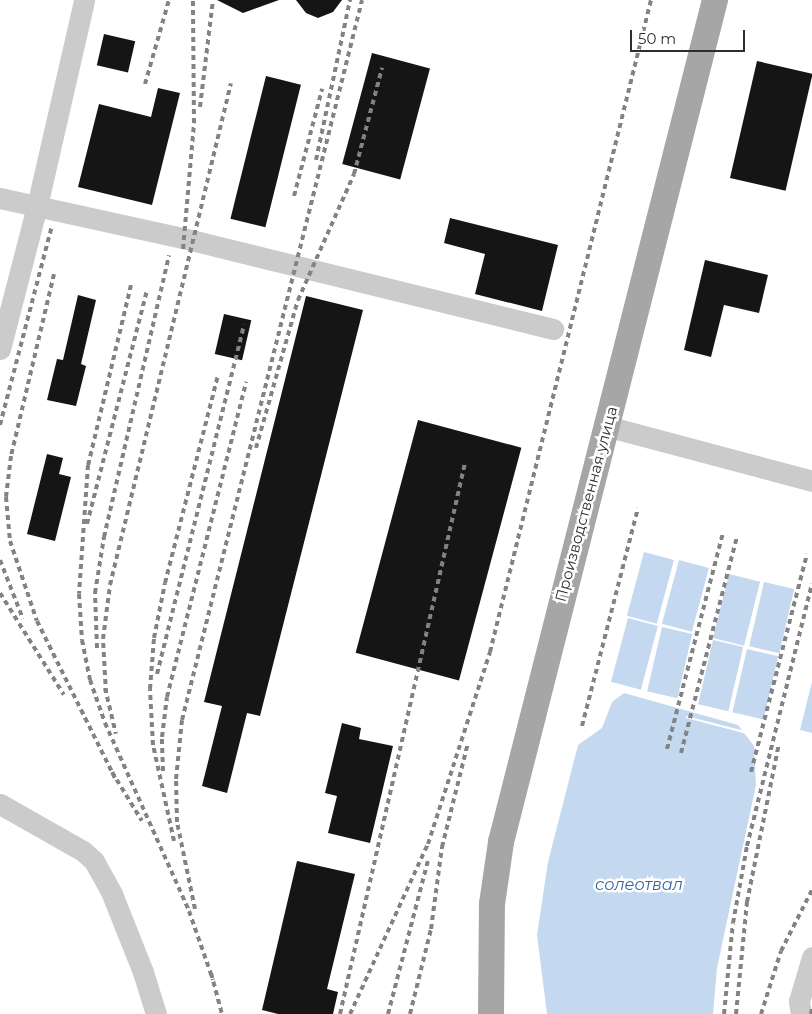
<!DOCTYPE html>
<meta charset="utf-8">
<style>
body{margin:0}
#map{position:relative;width:812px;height:1014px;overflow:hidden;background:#fff;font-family:Montserrat,sans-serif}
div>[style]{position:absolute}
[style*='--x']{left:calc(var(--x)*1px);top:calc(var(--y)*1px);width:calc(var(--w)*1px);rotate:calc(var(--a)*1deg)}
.water>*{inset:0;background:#c4d9ef;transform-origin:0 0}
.pier>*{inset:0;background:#fff}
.building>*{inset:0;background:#151515;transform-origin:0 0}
.minor>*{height:21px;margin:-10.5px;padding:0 10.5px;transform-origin:10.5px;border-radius:10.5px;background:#cbcbcb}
.major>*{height:26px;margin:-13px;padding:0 13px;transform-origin:13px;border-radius:13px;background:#a6a6a6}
.rail>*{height:4px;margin-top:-2px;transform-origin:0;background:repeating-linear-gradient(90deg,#838383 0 5px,transparent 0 9px)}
span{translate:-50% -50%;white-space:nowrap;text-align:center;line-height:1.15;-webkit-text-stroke:5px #fff;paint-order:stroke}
.street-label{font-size:15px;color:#2e2e2e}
.water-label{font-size:16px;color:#346598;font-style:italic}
.scale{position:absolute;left:630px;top:30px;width:115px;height:22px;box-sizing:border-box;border:2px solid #2e2e2e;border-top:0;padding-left:6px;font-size:15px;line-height:18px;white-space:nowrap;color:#2e2e2e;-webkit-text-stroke:4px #fff;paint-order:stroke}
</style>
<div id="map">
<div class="water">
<div style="left:644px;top:552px;width:31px;height:66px;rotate:15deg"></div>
<div style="left:679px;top:560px;width:31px;height:66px;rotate:15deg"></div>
<div style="left:729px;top:574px;width:32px;height:66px;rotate:14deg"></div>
<div style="left:764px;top:582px;width:31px;height:66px;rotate:13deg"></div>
<div style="left:628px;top:618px;width:31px;height:66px;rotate:15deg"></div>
<div style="left:662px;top:627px;width:31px;height:66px;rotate:13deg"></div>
<div style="left:713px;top:640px;width:31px;height:66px;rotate:13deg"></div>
<div style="left:747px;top:649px;width:32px;height:65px;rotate:13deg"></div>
<div style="clip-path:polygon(812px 682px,812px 733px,800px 730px)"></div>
<div style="clip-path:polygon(624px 693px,738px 725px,754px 746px,756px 785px,717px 968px,713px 1014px,547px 1014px,537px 935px,548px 862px,578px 745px,602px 728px,612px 702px)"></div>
</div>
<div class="pier">
<div style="clip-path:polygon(686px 716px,749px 732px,751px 735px,686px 718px)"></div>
</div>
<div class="building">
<div style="clip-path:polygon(217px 0,279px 0,243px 13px)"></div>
<div style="clip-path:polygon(296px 0,342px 0,333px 12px,318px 18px,306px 13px)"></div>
<div style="left:104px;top:34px;width:32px;height:32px;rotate:13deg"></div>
<div style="left:372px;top:53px;width:60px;height:115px;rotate:15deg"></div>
<div style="left:757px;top:61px;width:57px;height:120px;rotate:13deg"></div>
<div style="left:266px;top:76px;width:36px;height:147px;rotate:14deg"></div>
<div style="clip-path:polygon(158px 88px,180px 93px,152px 205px,78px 187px,99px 104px,151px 117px)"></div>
<div style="clip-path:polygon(450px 218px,558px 245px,542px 311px,475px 294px,485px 254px,444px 243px)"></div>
<div style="clip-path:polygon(705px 260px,768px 275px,759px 313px,724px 305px,711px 357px,684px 350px)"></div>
<div style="clip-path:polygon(78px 295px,96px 300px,81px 364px,86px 366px,76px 406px,47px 400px,57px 359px,63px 360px)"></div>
<div style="clip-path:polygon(306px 296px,363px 310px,260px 716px,247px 713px,227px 793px,202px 786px,222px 706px,204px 702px)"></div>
<div style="left:224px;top:314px;width:28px;height:41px;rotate:13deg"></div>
<div style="left:418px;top:420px;width:107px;height:241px;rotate:15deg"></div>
<div style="clip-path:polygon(47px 454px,63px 458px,59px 474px,71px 477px,55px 541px,27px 534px)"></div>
<div style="clip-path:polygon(342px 723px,361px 728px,359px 739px,393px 746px,370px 843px,328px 833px,337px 796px,325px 793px)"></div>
<div style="clip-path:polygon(297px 861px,355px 874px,327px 989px,338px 992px,333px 1014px,278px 1014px,262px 1010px)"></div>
</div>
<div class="minor">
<div style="--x:0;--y:198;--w:196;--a:12.4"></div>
<div style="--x:191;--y:240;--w:373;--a:13.8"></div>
<div style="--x:0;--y:349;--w:148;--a:-75.5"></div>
<div style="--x:37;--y:206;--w:211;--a:-77.1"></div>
<div style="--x:606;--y:426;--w:213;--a:14.9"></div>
<div style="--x:0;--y:804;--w:95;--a:29.5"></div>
<div style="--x:83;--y:851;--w:15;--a:42"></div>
<div style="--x:94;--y:861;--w:38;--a:61"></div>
<div style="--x:112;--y:894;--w:84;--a:68.3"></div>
<div style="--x:143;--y:972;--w:44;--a:72.8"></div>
<div style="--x:801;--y:1014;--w:13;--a:-99"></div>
<div style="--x:799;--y:1001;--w:46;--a:-73.5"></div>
</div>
<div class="major">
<div style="--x:491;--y:1014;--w:110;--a:-89.5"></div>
<div style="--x:492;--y:904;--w:63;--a:-81.7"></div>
<div style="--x:501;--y:842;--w:869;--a:-75.74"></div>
</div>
<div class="rail">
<div style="--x:145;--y:84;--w:87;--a:-74.1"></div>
<div style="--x:200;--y:107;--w:108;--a:-83.1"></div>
<div style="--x:316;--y:160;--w:164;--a:-78"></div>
<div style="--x:294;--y:196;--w:111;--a:-75.3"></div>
<div style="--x:183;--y:249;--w:126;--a:-85"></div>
<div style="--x:194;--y:123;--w:123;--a:-90.5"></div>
<div style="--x:54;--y:274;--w:187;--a:103.3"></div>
<div style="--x:11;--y:456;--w:41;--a:97"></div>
<div style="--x:6;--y:497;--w:44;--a:84.8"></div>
<div style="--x:10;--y:541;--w:84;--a:71.4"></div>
<div style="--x:37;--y:621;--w:175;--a:63.6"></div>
<div style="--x:131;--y:285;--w:185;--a:103.4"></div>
<div style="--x:88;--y:465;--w:129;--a:94"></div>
<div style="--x:79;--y:594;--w:46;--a:86.3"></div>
<div style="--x:82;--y:640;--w:41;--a:78.7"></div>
<div style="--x:90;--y:680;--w:46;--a:70.8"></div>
<div style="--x:105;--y:723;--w:206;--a:65.9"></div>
<div style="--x:189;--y:911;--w:73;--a:70.8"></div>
<div style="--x:0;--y:425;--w:206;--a:-75.4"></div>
<div style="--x:256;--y:448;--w:154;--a:-74.2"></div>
<div style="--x:298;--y:300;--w:138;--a:-66"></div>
<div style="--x:354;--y:174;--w:110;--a:-75.2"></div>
<div style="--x:87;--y:524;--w:242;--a:-75.6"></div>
<div style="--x:0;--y:560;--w:63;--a:68.7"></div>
<div style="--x:0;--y:593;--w:120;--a:57.9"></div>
<div style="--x:97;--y:648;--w:55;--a:-92.1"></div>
<div style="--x:95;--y:593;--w:57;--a:-80.9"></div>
<div style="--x:104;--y:537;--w:289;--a:-77"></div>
<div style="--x:157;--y:674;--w:360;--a:-76"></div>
<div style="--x:105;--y:688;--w:47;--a:76.6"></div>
<div style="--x:106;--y:693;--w:54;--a:-93.2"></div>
<div style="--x:103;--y:639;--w:54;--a:-82.6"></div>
<div style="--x:110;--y:585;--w:516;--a:-76.45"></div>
<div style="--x:582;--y:726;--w:225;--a:-75.6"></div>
<div style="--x:667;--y:749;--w:224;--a:-75.5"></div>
<div style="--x:681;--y:753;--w:224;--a:-75.5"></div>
<div style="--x:163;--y:771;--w:34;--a:-92"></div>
<div style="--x:162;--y:737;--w:40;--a:-82.9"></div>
<div style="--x:167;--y:697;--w:325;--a:-75.9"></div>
<div style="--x:112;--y:772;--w:57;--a:58.5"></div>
<div style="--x:751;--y:772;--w:225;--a:-75.6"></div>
<div style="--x:174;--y:841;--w:98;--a:-102.3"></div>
<div style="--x:153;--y:745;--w:56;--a:-93.1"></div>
<div style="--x:150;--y:689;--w:51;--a:-85.5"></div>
<div style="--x:154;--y:638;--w:56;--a:-78.7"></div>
<div style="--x:165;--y:583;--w:215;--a:-75.7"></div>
<div style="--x:195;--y:909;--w:89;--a:-101.7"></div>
<div style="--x:177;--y:822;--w:43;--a:-91.3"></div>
<div style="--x:176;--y:779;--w:59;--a:-84.2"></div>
<div style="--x:182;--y:720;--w:742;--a:-75.96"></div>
<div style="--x:211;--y:973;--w:42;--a:75"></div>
<div style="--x:340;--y:1014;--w:565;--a:-77.22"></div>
<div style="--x:350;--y:1014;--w:187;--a:-65.4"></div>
<div style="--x:428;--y:844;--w:202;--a:-72.1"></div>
<div style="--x:490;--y:652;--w:672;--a:-76.13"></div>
<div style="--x:388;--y:1014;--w:162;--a:-75.4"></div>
<div style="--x:410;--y:1014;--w:88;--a:-76.1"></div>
<div style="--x:431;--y:929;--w:83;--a:-82.4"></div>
<div style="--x:442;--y:847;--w:107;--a:-76"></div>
<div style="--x:724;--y:1014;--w:91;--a:-84.4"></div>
<div style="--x:733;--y:923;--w:78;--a:-79.7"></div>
<div style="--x:747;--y:846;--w:270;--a:-76.1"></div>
<div style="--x:736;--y:1014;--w:113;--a:-84.4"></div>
<div style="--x:747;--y:902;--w:162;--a:-78.6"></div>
<div style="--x:761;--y:1014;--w:66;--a:-72.4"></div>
<div style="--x:781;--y:951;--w:68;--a:-63.1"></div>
<div style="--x:811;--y:1014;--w:5;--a:-79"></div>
</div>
<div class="street-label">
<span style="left:586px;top:504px;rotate:-75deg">Производственная улица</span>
</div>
<div class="water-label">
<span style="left:639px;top:885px">солеотвал</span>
</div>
<div class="scale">50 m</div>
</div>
